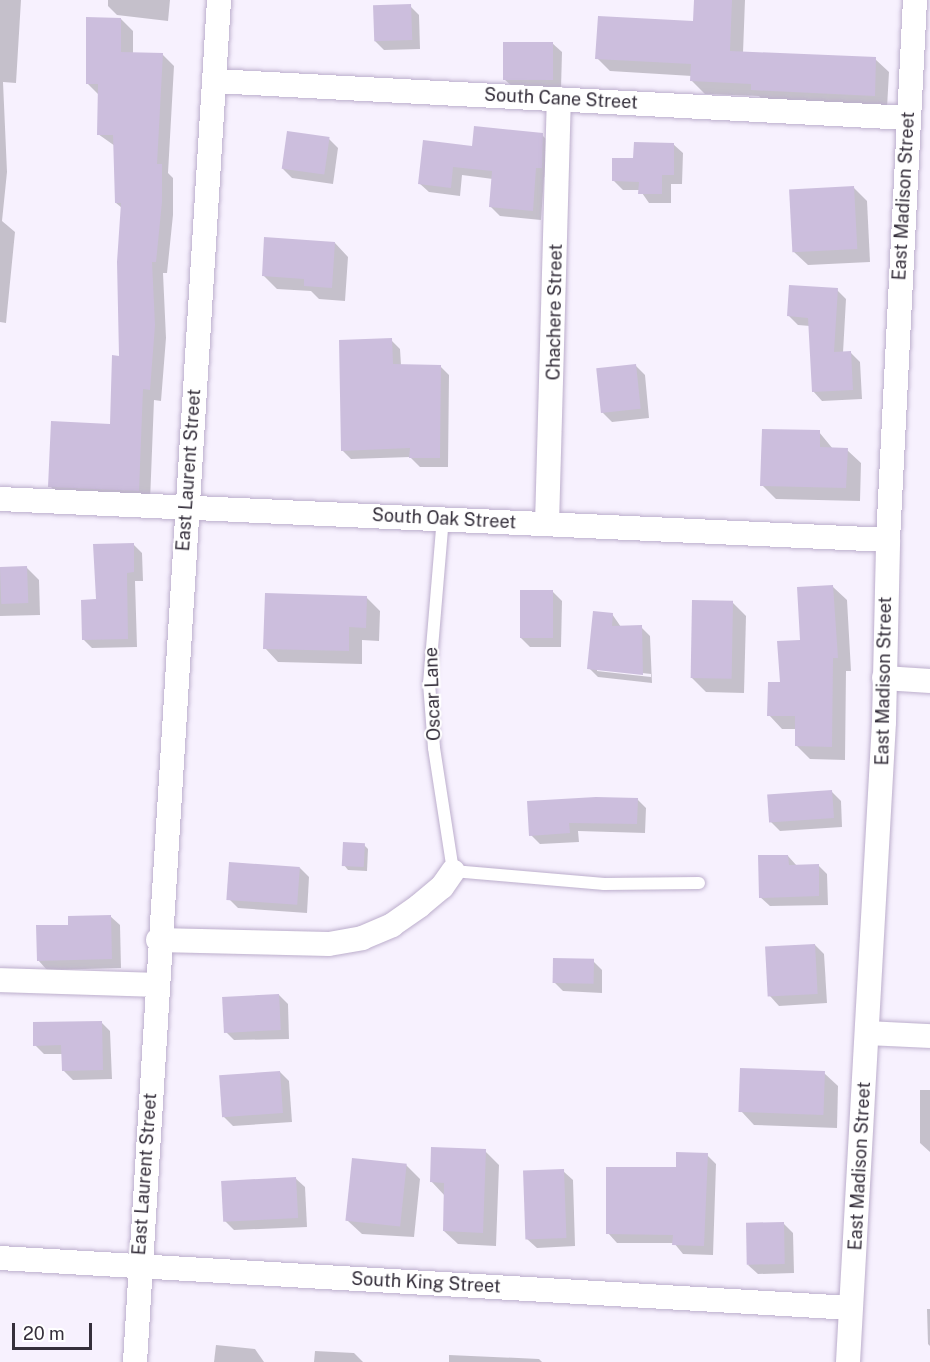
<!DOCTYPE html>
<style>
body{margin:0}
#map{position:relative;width:930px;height:1362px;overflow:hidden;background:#f7f1fe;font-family:"Public Sans",sans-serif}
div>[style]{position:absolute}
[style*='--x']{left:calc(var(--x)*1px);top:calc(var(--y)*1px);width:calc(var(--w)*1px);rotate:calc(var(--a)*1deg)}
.shadow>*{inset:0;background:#0003}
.building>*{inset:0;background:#ccbedd;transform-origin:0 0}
.roads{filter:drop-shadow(0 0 2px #bcaecc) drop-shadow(0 0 2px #bcaecc)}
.lane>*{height:12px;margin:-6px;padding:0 6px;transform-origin:6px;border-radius:6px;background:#fff}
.street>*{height:24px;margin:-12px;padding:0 12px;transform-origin:12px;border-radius:12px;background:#fff}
span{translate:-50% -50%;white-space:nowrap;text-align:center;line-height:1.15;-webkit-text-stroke:4.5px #fff;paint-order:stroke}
.street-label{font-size:18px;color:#352f3b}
.scale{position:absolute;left:12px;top:1323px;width:80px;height:27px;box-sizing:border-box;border:3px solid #352f3b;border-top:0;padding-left:8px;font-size:18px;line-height:21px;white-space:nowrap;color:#352f3b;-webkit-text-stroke:4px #fff;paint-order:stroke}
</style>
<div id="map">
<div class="shadow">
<div style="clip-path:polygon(0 0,21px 0,16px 83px,3px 82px,7px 172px,2px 221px,15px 232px,6px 323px,0 322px)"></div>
<div style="clip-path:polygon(108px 0,170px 0,168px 21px,117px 15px,108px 6px)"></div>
<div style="clip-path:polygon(695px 0,745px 0,743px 53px,875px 59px,889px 72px,887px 108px,765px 103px,759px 96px,705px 94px,692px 81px,692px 76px,610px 71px,597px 58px,694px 22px)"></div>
<div style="clip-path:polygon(410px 6px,419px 15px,420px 49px,384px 50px,375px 41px)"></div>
<div style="clip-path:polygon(121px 19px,133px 31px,133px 54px,162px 54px,174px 66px,168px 173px,173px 178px,173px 215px,167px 273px,163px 273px,166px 338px,161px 401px,154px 400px,150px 502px,62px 498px,50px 486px,112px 425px,120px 357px,122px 208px,116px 203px,115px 146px,98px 134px,99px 95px,87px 83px)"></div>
<div style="clip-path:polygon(552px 43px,562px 52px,561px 89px,514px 88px,504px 79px)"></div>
<div style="clip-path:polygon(542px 135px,551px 144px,550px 177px,544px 177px,541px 220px,500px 216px,491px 207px,493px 179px,462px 175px,460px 196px,429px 192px,419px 183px,473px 148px)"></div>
<div style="clip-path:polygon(329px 139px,338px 148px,333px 184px,292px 178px,283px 169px)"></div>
<div style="clip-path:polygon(673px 144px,683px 153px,682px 184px,671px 184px,671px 203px,649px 203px,640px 190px,623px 190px,614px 181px)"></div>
<div style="clip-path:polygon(854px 188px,867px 201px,870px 262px,808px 265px,794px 252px)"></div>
<div style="clip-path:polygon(335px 243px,348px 257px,345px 301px,319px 299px,311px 291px,277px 289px,263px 275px)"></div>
<div style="clip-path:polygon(837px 290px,846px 299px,843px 353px,851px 353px,860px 362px,862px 399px,822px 401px,813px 391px,810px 326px,798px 325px,789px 316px)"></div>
<div style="clip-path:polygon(391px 340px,400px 349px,401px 365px,440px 366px,449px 375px,448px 467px,420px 467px,410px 457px,351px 459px,342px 450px)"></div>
<div style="clip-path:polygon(636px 366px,645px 375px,649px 418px,612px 422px,602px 412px)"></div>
<div style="clip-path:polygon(819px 432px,833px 449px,847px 450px,861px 463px,860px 501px,776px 499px,762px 485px)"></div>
<div style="clip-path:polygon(133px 544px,142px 553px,143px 581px,135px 581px,137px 647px,92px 648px,83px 639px,97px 601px)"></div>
<div style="clip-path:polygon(26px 567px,39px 580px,40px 615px,0 616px,0 568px)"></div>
<div style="clip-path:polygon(833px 587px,847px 600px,851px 671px,846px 671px,845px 760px,810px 759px,796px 745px,797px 729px,782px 729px,769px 715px)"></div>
<div style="clip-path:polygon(553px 592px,562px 601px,561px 647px,530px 647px,521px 638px)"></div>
<div style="clip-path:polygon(366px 597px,380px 611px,379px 641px,362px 640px,362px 664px,278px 662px,265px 648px)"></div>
<div style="clip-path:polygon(732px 602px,746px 616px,744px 693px,706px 692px,692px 678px)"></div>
<div style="clip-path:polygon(evenodd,612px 614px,621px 627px,641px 627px,650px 636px,652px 683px,598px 677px,589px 668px,612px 614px,597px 668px,651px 674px,651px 677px,597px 671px,597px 668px)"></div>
<div style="clip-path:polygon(832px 792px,841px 801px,842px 827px,780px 831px,771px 822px)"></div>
<div style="clip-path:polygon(637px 799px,646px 808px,645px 833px,578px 831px,579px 842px,540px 844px,531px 835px)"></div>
<div style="clip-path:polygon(364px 845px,368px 849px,367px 871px,348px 870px,344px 865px)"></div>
<div style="clip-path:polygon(788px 856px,797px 866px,818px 865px,827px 874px,828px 905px,770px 906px,760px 897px)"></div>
<div style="clip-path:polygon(300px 868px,309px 877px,307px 913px,238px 908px,229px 899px)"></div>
<div style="clip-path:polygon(110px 916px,120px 925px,121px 968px,47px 970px,38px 960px)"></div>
<div style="clip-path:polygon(815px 945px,824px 954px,827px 1003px,779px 1006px,770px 996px)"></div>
<div style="clip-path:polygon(593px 961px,602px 970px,602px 993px,563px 991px,554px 982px)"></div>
<div style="clip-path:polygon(279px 995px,288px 1004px,289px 1039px,234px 1040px,225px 1031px)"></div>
<div style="clip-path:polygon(101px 1022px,110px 1031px,112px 1079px,73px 1080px,63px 1070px,63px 1054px,44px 1054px,35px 1045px)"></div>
<div style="clip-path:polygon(280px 1072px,289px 1081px,292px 1122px,233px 1126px,224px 1117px)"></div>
<div style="clip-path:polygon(824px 1073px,838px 1086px,837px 1128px,754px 1125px,741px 1111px)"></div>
<div style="clip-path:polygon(920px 1090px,930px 1090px,930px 1152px,920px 1143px)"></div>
<div style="clip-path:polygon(485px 1151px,499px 1165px,496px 1246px,458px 1244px,444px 1231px,445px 1196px,431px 1181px)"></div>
<div style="clip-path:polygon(707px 1155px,716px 1164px,713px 1255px,683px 1254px,674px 1243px,617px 1243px,608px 1233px,677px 1168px)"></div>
<div style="clip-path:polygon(406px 1165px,420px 1179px,414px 1237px,362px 1234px,348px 1221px)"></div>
<div style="clip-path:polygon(563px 1171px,573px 1180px,575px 1246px,537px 1248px,527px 1239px)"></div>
<div style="clip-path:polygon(295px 1178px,305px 1187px,307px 1227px,234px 1230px,225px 1221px)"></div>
<div style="clip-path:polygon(784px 1224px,793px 1233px,794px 1273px,758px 1274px,748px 1265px)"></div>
<div style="clip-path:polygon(927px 1309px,930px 1309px,930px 1346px,928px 1344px)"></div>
<div style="clip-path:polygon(216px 1345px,255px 1349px,264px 1362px,214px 1362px)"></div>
<div style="clip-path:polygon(315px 1351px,354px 1353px,363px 1362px,314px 1362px)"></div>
<div style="clip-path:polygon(449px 1355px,539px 1359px,542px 1362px,449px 1362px)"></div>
</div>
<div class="building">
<div style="clip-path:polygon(694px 0,732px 0,730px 51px,876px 57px,875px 96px,751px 90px,751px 84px,690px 81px,691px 64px,595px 59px,598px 16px,693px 21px)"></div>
<div style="left:411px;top:4px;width:36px;height:38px;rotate:88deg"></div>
<div style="clip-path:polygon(86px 17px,121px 18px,121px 52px,163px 53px,157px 164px,162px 164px,162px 202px,156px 262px,152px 262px,155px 325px,150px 390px,143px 389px,139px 491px,48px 487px,51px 421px,110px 424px,112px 355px,119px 356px,117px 262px,121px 203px,115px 203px,113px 135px,97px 135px,98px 84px,86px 84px)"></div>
<div style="left:503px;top:42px;width:50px;height:38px"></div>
<div style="clip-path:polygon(474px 126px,543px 133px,542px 168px,536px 168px,533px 211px,489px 207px,492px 171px,453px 167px,451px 188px,418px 184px,423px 140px,472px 146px)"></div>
<div style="left:287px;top:131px;width:43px;height:38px;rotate:8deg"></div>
<div style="clip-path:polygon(634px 142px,674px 143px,674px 175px,662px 175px,662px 194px,638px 194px,639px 182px,612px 181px,612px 158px,633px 158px)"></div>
<div style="left:854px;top:186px;width:63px;height:65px;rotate:87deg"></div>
<div style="clip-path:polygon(264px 237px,335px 242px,332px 288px,304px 286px,304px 279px,262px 276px)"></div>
<div style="clip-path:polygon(789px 285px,838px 288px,834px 352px,851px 351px,853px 390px,812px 392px,808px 318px,787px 316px)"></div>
<div style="clip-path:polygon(392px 338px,393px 364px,441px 365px,440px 458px,409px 458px,410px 448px,341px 451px,339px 340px)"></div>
<div style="left:636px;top:364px;width:45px;height:40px;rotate:84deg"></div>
<div style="clip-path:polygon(762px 429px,820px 430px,820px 447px,848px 448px,846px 488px,760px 486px)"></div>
<div style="clip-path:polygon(134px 543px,134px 572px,127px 573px,128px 639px,82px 640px,81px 600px,96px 599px,93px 544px)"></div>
<div style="left:27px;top:566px;width:37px;height:27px;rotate:88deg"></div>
<div style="clip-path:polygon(833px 585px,838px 658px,833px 658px,832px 747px,795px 746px,795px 716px,767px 716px,768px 682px,780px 682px,777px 641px,800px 640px,797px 587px)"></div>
<div style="left:520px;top:590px;width:33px;height:48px"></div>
<div style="clip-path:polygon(265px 593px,367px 596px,366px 628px,349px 627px,349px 651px,263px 649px)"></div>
<div style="left:692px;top:600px;width:41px;height:78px;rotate:1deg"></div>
<div style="clip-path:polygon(593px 611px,613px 613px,612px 626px,642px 625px,643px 675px,587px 669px)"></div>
<div style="left:832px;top:790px;width:28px;height:65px;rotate:86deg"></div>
<div style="clip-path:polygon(596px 797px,638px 798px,637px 824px,569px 823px,570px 833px,529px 836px,527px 801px)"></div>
<div style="left:343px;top:842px;width:22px;height:24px;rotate:3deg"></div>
<div style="clip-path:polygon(758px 855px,788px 855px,789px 865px,819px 864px,819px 896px,759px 898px)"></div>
<div style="left:229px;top:862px;width:71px;height:38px;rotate:4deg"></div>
<div style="clip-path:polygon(111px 915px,112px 959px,37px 961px,36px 925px,68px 925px,68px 916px)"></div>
<div style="left:815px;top:944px;width:50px;height:50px;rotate:87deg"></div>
<div style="left:553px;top:958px;width:41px;height:25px;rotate:1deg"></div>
<div style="left:279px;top:994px;width:36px;height:57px;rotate:87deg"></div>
<div style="clip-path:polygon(102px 1021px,103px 1070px,62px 1071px,61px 1045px,33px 1046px,33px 1022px)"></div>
<div style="left:740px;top:1068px;width:85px;height:44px;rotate:2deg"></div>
<div style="left:280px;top:1071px;width:42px;height:61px;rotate:86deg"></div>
<div style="clip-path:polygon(431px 1147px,486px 1149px,483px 1233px,443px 1231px,444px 1183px,430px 1182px)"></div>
<div style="clip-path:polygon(676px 1152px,708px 1153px,704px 1246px,672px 1245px,673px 1235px,606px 1234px,606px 1167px,676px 1167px)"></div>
<div style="left:352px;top:1158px;width:55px;height:63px;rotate:6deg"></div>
<div style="left:564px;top:1169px;width:69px;height:41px;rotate:88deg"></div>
<div style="left:296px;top:1177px;width:41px;height:75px;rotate:87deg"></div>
<div style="left:784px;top:1222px;width:42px;height:38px;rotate:89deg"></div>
</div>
<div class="roads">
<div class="lane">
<div style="--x:443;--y:517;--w:167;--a:94.8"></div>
<div style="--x:429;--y:683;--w:65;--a:85.6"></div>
<div style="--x:434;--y:748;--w:124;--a:81.2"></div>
<div style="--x:453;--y:871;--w:152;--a:4.9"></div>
<div style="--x:604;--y:884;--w:95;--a:-0.6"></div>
</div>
<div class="street">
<div style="--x:214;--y:81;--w:696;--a:3.05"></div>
<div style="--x:0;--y:499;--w:889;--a:2.64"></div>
<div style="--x:547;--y:524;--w:425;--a:-88.4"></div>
<div style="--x:884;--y:678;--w:46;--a:3.7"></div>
<div style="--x:158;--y:940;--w:171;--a:1.3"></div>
<div style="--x:329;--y:944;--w:34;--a:-10"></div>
<div style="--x:362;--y:938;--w:33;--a:-23"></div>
<div style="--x:392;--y:925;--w:33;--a:-35"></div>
<div style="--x:419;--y:906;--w:30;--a:-40"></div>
<div style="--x:442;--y:887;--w:19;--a:-55"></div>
<div style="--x:0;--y:980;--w:156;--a:1.8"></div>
<div style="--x:868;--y:1033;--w:62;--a:2.8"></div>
<div style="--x:0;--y:1258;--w:852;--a:3.36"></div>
<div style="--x:135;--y:1362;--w:1365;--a:-86.47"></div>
<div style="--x:848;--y:1362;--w:641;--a:-86.78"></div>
<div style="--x:884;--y:722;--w:182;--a:-88.7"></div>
<div style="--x:888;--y:540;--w:541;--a:-87.14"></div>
</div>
</div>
<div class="street-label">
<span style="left:561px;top:99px;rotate:3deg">South Cane Street</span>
<span style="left:904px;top:196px;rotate:-87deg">East Madison Street</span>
<span style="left:555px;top:312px;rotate:-89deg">Chachere Street</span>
<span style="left:189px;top:470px;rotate:-86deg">East Laurent Street</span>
<span style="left:444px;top:519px;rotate:3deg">South Oak Street</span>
<span style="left:884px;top:681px;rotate:-89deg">East Madison Street</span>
<span style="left:433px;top:694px;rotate:-92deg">Oscar Lane</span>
<span style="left:860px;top:1166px;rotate:-87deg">East Madison Street</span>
<span style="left:145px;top:1174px;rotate:-86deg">East Laurent Street</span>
<span style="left:426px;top:1283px;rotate:3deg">South King Street</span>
</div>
<div class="scale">20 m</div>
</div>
